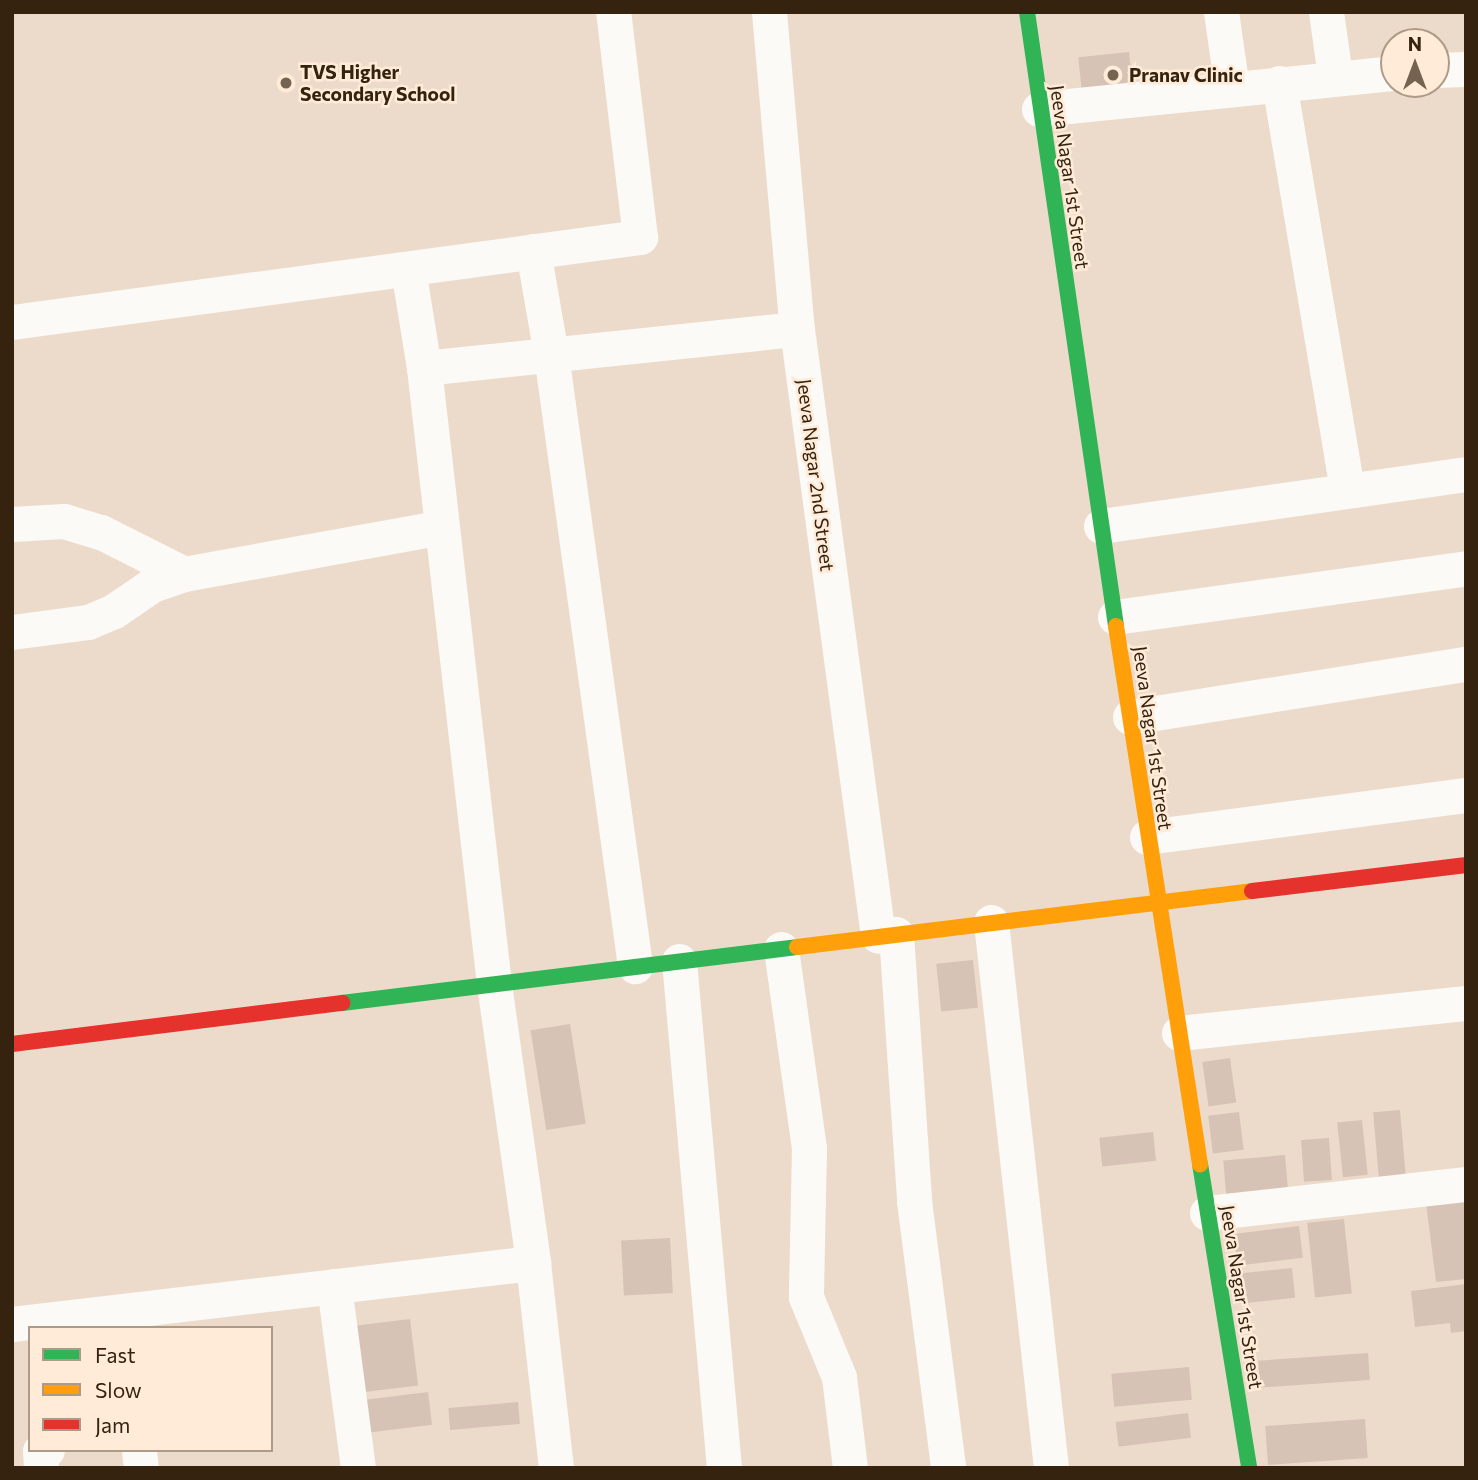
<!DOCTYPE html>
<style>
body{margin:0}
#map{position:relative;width:1478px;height:1480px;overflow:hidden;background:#ecdbcb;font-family:Commissioner,sans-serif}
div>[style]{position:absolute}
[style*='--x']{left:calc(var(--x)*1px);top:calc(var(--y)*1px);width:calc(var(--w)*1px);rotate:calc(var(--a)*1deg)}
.building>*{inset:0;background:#d7c3b6;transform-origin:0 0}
.street>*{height:35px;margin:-17.5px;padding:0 17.5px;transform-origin:17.5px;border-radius:17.5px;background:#fcfaf7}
.fast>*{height:16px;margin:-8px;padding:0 8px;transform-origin:8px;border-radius:8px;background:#30b455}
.slow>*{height:16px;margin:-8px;padding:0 8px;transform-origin:8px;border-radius:8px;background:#ff9f0a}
.jam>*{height:16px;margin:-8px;padding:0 8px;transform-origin:8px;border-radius:8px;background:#e5322d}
.dots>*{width:19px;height:19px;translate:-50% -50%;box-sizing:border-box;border:4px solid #ffebd7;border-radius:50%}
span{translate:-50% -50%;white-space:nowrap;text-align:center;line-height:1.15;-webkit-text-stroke:5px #ffebd7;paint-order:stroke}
.poi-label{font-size:19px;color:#35230f;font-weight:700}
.left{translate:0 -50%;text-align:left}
.street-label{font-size:19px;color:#35230f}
.frame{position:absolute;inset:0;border:14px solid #35230f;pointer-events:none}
.legend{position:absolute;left:28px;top:1326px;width:245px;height:126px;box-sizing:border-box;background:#ffebd7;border:2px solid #ae9b87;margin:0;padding:9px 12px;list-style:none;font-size:21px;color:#35230f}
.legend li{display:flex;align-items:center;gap:14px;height:35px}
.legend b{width:35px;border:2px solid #ae9b87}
.north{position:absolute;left:1380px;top:28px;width:70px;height:70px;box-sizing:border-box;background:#ffebd7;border:2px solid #ae9b87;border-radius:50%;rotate:0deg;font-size:19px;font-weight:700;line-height:28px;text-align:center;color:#35230f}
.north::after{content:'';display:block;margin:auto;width:24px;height:32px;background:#756351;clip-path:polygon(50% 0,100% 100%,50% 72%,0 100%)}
</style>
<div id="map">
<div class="building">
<div style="left:1129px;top:52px;width:41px;height:51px;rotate:84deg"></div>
<div style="left:973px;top:960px;width:48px;height:37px;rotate:84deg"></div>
<div style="left:570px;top:1024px;width:101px;height:40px;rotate:81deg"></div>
<div style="left:1230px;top:1058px;width:45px;height:28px;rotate:82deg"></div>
<div style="left:1400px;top:1110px;width:65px;height:27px;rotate:85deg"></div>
<div style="left:1239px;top:1112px;width:38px;height:31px;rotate:83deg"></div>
<div style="left:1362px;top:1120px;width:55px;height:25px;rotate:84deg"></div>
<div style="left:1153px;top:1132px;width:29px;height:54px;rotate:84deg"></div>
<div style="left:1329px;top:1138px;width:42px;height:28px;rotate:86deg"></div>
<div style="left:1285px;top:1155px;width:34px;height:62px;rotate:85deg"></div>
<div style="clip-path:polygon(1465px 1198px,1466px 1279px,1436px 1282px,1426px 1203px)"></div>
<div style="left:1344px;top:1219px;width:75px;height:37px;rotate:84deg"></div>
<div style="left:1299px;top:1226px;width:32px;height:66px;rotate:83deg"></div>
<div style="left:670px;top:1238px;width:55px;height:49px;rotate:87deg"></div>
<div style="left:1292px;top:1268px;width:30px;height:51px;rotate:84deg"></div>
<div style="clip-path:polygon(1466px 1284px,1466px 1331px,1451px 1333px,1450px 1323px,1415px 1327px,1411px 1291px)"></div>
<div style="left:410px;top:1319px;width:67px;height:64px;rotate:83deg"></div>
<div style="left:1368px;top:1353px;width:27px;height:110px;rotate:86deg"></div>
<div style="left:1189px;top:1367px;width:33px;height:78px;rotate:85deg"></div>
<div style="left:428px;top:1392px;width:33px;height:73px;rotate:83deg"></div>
<div style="left:518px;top:1402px;width:22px;height:70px;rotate:85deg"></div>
<div style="left:1188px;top:1413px;width:25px;height:73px;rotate:83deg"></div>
<div style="left:1365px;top:1419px;width:39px;height:100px;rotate:86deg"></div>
</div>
<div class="street">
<div style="--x:769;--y:12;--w:318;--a:85"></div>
<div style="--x:797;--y:329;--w:612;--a:82.4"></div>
<div style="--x:1221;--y:12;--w:77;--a:81.8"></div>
<div style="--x:1326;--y:12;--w:65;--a:82"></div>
<div style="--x:1436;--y:70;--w:30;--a:-2"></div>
<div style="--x:1279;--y:83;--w:413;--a:80.5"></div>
<div style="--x:1039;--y:109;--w:357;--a:-5.8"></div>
<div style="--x:533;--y:251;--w:105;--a:80.1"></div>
<div style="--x:551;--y:354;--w:618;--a:82.18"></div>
<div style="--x:408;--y:269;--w:100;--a:80.8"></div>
<div style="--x:424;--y:368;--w:620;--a:83.52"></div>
<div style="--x:494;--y:984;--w:282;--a:82"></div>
<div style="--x:533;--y:1263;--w:206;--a:83.6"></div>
<div style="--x:12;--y:322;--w:634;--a:-7.71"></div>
<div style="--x:640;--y:237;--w:227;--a:-96.8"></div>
<div style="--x:424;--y:368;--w:375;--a:-6"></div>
<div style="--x:12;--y:524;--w:52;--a:-3.3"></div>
<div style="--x:64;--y:521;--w:39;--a:17"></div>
<div style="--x:101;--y:532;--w:93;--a:26.8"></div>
<div style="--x:1101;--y:526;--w:369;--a:-8.1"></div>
<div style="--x:1115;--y:617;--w:354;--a:-7.9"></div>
<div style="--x:12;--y:632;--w:77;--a:-7.5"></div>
<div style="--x:88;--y:622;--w:28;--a:-23"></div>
<div style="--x:114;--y:611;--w:46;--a:-34.4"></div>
<div style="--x:152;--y:585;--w:34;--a:-19"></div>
<div style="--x:184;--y:574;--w:262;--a:-10.3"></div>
<div style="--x:1130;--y:717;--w:340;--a:-9"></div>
<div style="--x:1147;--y:837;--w:322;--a:-7.5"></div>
<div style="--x:991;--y:922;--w:549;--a:83.73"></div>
<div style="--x:896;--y:934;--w:268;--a:86.1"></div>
<div style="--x:914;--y:1201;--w:269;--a:82.7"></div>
<div style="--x:781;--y:949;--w:201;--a:82"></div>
<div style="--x:809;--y:1148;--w:149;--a:91.2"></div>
<div style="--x:806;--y:1297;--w:87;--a:67.6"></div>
<div style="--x:839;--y:1377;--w:92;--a:83.1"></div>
<div style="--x:679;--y:961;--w:509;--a:84.93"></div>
<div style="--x:1179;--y:1033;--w:289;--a:-6"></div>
<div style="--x:1207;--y:1213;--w:261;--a:-6.4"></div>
<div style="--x:334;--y:1286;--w:184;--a:82.5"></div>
<div style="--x:12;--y:1324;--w:525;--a:-6.68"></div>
<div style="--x:139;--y:1450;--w:18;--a:84"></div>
<div style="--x:41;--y:1468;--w:17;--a:-93"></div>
<div style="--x:40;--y:1451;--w:7;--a:-8"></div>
</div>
<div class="fast">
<div style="--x:1027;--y:12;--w:620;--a:81.75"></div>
<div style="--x:342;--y:1003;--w:458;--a:-7"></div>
<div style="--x:1200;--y:1164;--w:308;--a:80.8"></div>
</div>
<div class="slow">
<div style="--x:1116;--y:626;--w:545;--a:81.13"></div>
<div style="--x:797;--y:947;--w:458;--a:-7"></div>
</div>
<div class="jam">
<div style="--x:1252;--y:891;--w:216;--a:-6.9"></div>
<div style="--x:12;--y:1044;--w:333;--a:-7.1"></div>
</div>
<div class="dots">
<div style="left:1113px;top:75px;background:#756351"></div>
<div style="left:286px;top:83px;background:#756351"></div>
</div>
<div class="poi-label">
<span class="left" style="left:300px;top:83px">TVS Higher<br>Secondary School</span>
<span class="left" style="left:1129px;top:75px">Pranav Clinic</span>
</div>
<div class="street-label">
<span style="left:1070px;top:177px;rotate:82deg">Jeeva Nagar 1st Street</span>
<span style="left:816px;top:475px;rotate:83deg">Jeeva Nagar 2nd Street</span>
<span style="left:1153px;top:738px;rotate:82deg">Jeeva Nagar 1st Street</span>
<span style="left:1242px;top:1297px;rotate:81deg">Jeeva Nagar 1st Street</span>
</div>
<div class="frame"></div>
<ul class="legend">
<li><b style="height:9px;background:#30b455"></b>Fast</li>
<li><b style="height:9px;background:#ff9f0a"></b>Slow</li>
<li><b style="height:9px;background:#e5322d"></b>Jam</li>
</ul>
<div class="north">N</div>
</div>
